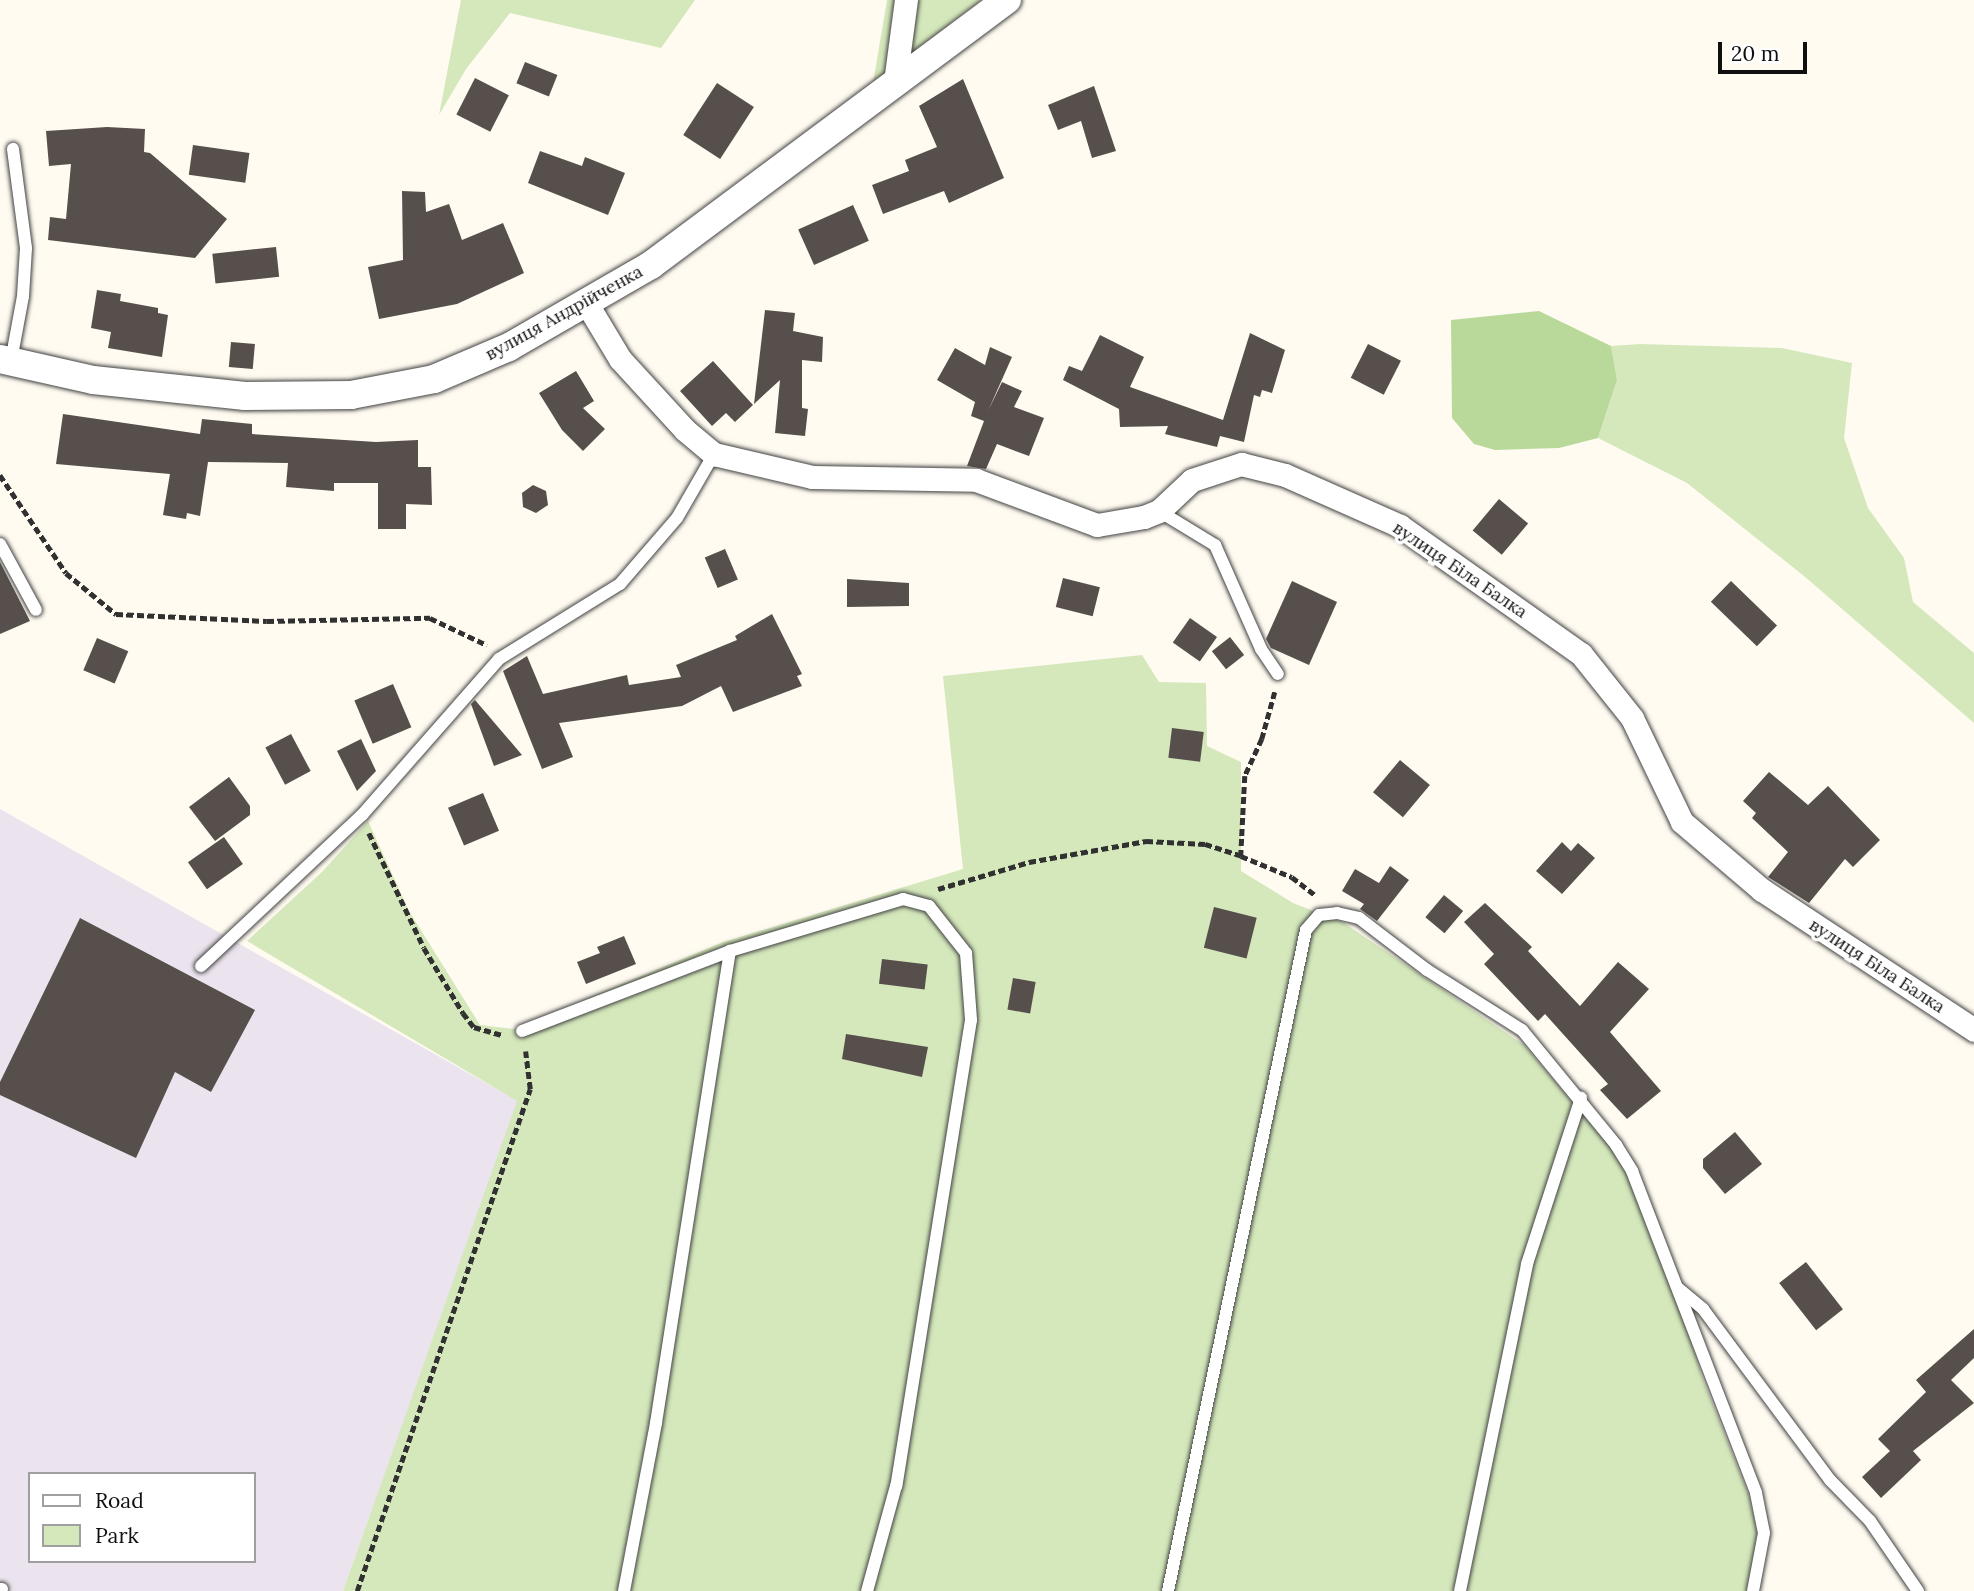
<!DOCTYPE html>
<meta charset="utf-8">
<style>
body{margin:0}
#map{position:relative;width:1974px;height:1591px;overflow:hidden;background:#fffbf1;font-family:Lora,serif}
div>[style]{position:absolute}
[style*='--x']{left:calc(var(--x)*1px);top:calc(var(--y)*1px);width:calc(var(--w)*1px);rotate:calc(var(--a)*1deg)}
.industrial>*{inset:0;background:#ebe3ed}
.green>*{inset:0;background:#d4e8bb}
.forest>*{inset:0;background:#b9d99a}
.building>*{inset:0;background:#574f4b;transform-origin:0 0}
.path>*{height:4.5px;margin-top:-2.25px;transform-origin:0;background:repeating-linear-gradient(90deg,#313131 0 7px,transparent 0 10.5px)}
.roads{filter:drop-shadow(0 0 2px #424242) drop-shadow(0 0 2px #424242)}
.service>*{height:12px;margin:-6px;padding:0 6px;transform-origin:6px;border-radius:6px;background:#fff}
.minor>*{height:23px;margin:-11.5px;padding:0 11.5px;transform-origin:11.5px;border-radius:11.5px;background:#fff}
.tertiary>*{height:28px;margin:-14px;padding:0 14px;transform-origin:14px;border-radius:14px;background:#fff}
span{translate:-50% -50%;white-space:nowrap;text-align:center;line-height:1.15;-webkit-text-stroke:7px #fff;paint-order:stroke}
.street-label{font-size:18px;color:#0f0f0f}
.legend{position:absolute;left:28px;top:1472px;width:228px;height:91px;box-sizing:border-box;background:#fff;border:2px solid #9f9f9f;margin:0;padding:9px 12px;list-style:none;font-size:21px;color:#0f0f0f}
.legend li{display:flex;align-items:center;gap:14px;height:35px}
.legend b{width:35px;border:2px solid #9f9f9f}
.scale{position:absolute;left:1718px;top:42px;width:89px;height:32px;box-sizing:border-box;border:4px solid #0f0f0f;border-top:0;padding-left:9px;font-size:21px;line-height:24px;white-space:nowrap;color:#0f0f0f;-webkit-text-stroke:5px #fff;paint-order:stroke}
</style>
<div id="map">
<div class="industrial">
<div style="clip-path:polygon(evenodd,0 809px,518px 1101px,343px 1591px,0 1591px,0 809px,30px 1474px,254px 1474px,254px 1561px,30px 1561px,30px 1474px)"></div>
</div>
<div class="green">
<div style="clip-path:polygon(461px 0,695px 0,661px 48px,510px 13px,466px 69px,439px 115px)"></div>
<div style="clip-path:polygon(887px 0,981px 0,873px 83px)"></div>
<div style="clip-path:polygon(1640px 344px,1782px 348px,1852px 363px,1844px 438px,1868px 508px,1904px 558px,1913px 602px,1974px 653px,1974px 723px,1804px 576px,1687px 483px,1598px 438px,1617px 380px,1611px 346px)"></div>
<div style="clip-path:polygon(1142px 655px,1159px 682px,1206px 683px,1207px 746px,1241px 762px,1241px 871px,1293px 903px,1344px 923px,1524px 1045px,1612px 1149px,1628px 1174px,1679px 1300px,1702px 1377px,1749px 1496px,1759px 1537px,1750px 1591px,343px 1591px,517px 1101px,247px 941px,322px 872px,368px 821px,409px 911px,480px 1025px,514px 1029px,723px 942px,963px 869px,943px 676px)"></div>
</div>
<div class="forest">
<div style="clip-path:polygon(1539px 311px,1611px 346px,1617px 380px,1598px 438px,1559px 448px,1495px 450px,1474px 444px,1452px 418px,1451px 320px)"></div>
</div>
<div class="building">
<div style="left:525px;top:62px;width:35px;height:23px;rotate:22deg"></div>
<div style="left:475px;top:78px;width:38px;height:41px;rotate:27deg"></div>
<div style="clip-path:polygon(963px 79px,1004px 178px,949px 203px,944px 191px,883px 214px,872px 185px,909px 171px,905px 160px,937px 147px,919px 106px)"></div>
<div style="left:717px;top:83px;width:44px;height:62px;rotate:33deg"></div>
<div style="clip-path:polygon(1094px 86px,1116px 151px,1092px 158px,1081px 121px,1058px 130px,1048px 105px)"></div>
<div style="clip-path:polygon(107px 127px,145px 129px,144px 152px,150px 153px,227px 219px,195px 258px,48px 240px,50px 217px,66px 219px,71px 164px,49px 166px,46px 131px)"></div>
<div style="left:193px;top:145px;width:57px;height:30px;rotate:8deg"></div>
<div style="clip-path:polygon(540px 151px,582px 166px,585px 157px,625px 173px,608px 215px,528px 183px)"></div>
<div style="clip-path:polygon(402px 191px,425px 192px,426px 212px,449px 204px,462px 240px,503px 223px,524px 273px,457px 304px,379px 319px,368px 267px,403px 260px)"></div>
<div style="left:853px;top:205px;width:39px;height:60px;rotate:66deg"></div>
<div style="left:276px;top:247px;width:30px;height:64px;rotate:84deg"></div>
<div style="clip-path:polygon(97px 290px,121px 294px,120px 301px,158px 308px,158px 313px,168px 315px,162px 357px,108px 348px,111px 332px,91px 328px)"></div>
<div style="clip-path:polygon(765px 310px,795px 313px,793px 331px,823px 337px,822px 362px,802px 360px,802px 408px,808px 409px,805px 436px,775px 433px,780px 380px,754px 404px)"></div>
<div style="clip-path:polygon(1250px 333px,1285px 350px,1272px 393px,1262px 390px,1260px 397px,1254px 395px,1244px 442px,1220px 436px,1217px 447px,1165px 434px,1168px 426px,1120px 427px,1119px 409px,1063px 380px,1069px 366px,1082px 371px,1100px 335px,1144px 357px,1130px 387px,1223px 420px)"></div>
<div style="left:231px;top:342px;width:24px;height:25px;rotate:5deg"></div>
<div style="left:1368px;top:344px;width:37px;height:38px;rotate:27deg"></div>
<div style="clip-path:polygon(990px 347px,1012px 357px,988px 411px,1002px 382px,1022px 391px,1014px 407px,1044px 418px,1029px 456px,997px 444px,986px 469px,967px 466px,984px 421px,971px 416px,975px 402px,937px 380px,955px 348px,985px 365px)"></div>
<div style="clip-path:polygon(713px 361px,753px 405px,735px 422px,726px 413px,712px 426px,680px 391px)"></div>
<div style="clip-path:polygon(576px 371px,594px 401px,583px 408px,605px 429px,583px 451px,562px 430px,539px 393px)"></div>
<div style="clip-path:polygon(63px 414px,200px 434px,202px 419px,252px 424px,252px 434px,376px 442px,418px 440px,418px 467px,431px 467px,432px 505px,406px 504px,406px 529px,378px 529px,378px 483px,334px 483px,334px 491px,286px 487px,288px 463px,208px 462px,200px 516px,187px 513px,186px 519px,163px 515px,170px 474px,56px 464px)"></div>
<div style="clip-path:polygon(533px 485px,546px 491px,548px 505px,536px 513px,523px 507px,522px 493px)"></div>
<div style="left:1499px;top:499px;width:38px;height:41px;rotate:40deg"></div>
<div style="left:725px;top:549px;width:33px;height:22px;rotate:67deg"></div>
<div style="clip-path:polygon(0 562px,30px 621px,0 634px)"></div>
<div style="left:1063px;top:578px;width:38px;height:30px;rotate:14deg"></div>
<div style="clip-path:polygon(847px 579px,909px 583px,909px 606px,847px 607px)"></div>
<div style="clip-path:polygon(1292px 581px,1337px 602px,1309px 665px,1271px 648px,1266px 639px)"></div>
<div style="left:1731px;top:581px;width:64px;height:29px;rotate:44deg"></div>
<div style="clip-path:polygon(772px 614px,802px 674px,797px 676px,802px 686px,733px 712px,721px 686px,682px 706px,559px 723px,573px 757px,542px 769px,503px 671px,527px 656px,543px 694px,627px 675px,629px 685px,681px 677px,676px 665px,737px 640px,735px 636px)"></div>
<div style="left:1190px;top:618px;width:33px;height:30px;rotate:35deg"></div>
<div style="left:1230px;top:637px;width:23px;height:23px;rotate:52deg"></div>
<div style="left:97px;top:638px;width:34px;height:35px;rotate:23deg"></div>
<div style="left:393px;top:684px;width:47px;height:42px;rotate:67deg"></div>
<div style="clip-path:polygon(475px 700px,522px 755px,494px 766px,471px 704px)"></div>
<div style="left:1172px;top:728px;width:32px;height:30px;rotate:7deg"></div>
<div style="left:291px;top:734px;width:42px;height:29px;rotate:62deg"></div>
<div style="clip-path:polygon(361px 739px,376px 771px,357px 791px,337px 751px)"></div>
<div style="left:1400px;top:760px;width:39px;height:42px;rotate:40deg"></div>
<div style="clip-path:polygon(1769px 772px,1808px 805px,1828px 786px,1880px 840px,1853px 867px,1845px 859px,1809px 903px,1768px 877px,1788px 852px,1752px 818px,1756px 813px,1743px 801px)"></div>
<div style="clip-path:polygon(229px 777px,250px 806px,250px 815px,215px 841px,189px 807px)"></div>
<div style="left:483px;top:793px;width:41px;height:38px;rotate:67deg"></div>
<div style="left:224px;top:837px;width:33px;height:44px;rotate:55deg"></div>
<div style="clip-path:polygon(1562px 842px,1571px 851px,1578px 843px,1595px 858px,1562px 894px,1536px 871px)"></div>
<div style="clip-path:polygon(1390px 866px,1409px 880px,1377px 921px,1360px 909px,1364px 904px,1342px 891px,1355px 869px,1379px 883px)"></div>
<div style="left:1444px;top:895px;width:25px;height:29px;rotate:40deg"></div>
<div style="clip-path:polygon(1485px 903px,1532px 947px,1528px 951px,1580px 1006px,1618px 962px,1649px 989px,1610px 1032px,1661px 1091px,1627px 1119px,1600px 1090px,1608px 1084px,1545px 1014px,1538px 1021px,1484px 964px,1494px 954px,1464px 922px)"></div>
<div style="left:1214px;top:907px;width:44px;height:42px;rotate:14deg"></div>
<div style="clip-path:polygon(80px 918px,255px 1010px,211px 1092px,175px 1072px,136px 1158px,0 1095px,0 1082px)"></div>
<div style="clip-path:polygon(624px 936px,636px 964px,586px 984px,577px 962px,600px 953px,597px 947px)"></div>
<div style="left:882px;top:959px;width:46px;height:25px;rotate:7deg"></div>
<div style="left:1013px;top:978px;width:23px;height:32px;rotate:10deg"></div>
<div style="clip-path:polygon(846px 1034px,928px 1047px,922px 1077px,842px 1059px)"></div>
<div style="clip-path:polygon(1735px 1132px,1762px 1164px,1725px 1194px,1703px 1168px,1703px 1159px)"></div>
<div style="left:1806px;top:1262px;width:60px;height:34px;rotate:52deg"></div>
<div style="clip-path:polygon(1974px 1329px,1974px 1358px,1951px 1380px,1974px 1403px,1913px 1451px,1921px 1460px,1881px 1498px,1862px 1477px,1890px 1451px,1878px 1439px,1926px 1392px,1916px 1380px)"></div>
</div>
<div class="path">
<div style="--x:0;--y:475;--w:118;--a:56"></div>
<div style="--x:66;--y:573;--w:65;--a:39.4"></div>
<div style="--x:116;--y:614;--w:151;--a:2.7"></div>
<div style="--x:267;--y:621;--w:163;--a:-1.1"></div>
<div style="--x:430;--y:618;--w:63;--a:25.3"></div>
<div style="--x:1275;--y:692;--w:49;--a:105.5"></div>
<div style="--x:1262;--y:739;--w:41;--a:114.7"></div>
<div style="--x:1245;--y:776;--w:80;--a:92.9"></div>
<div style="--x:1241;--y:856;--w:55;--a:22.4"></div>
<div style="--x:1292;--y:877;--w:29;--a:38"></div>
<div style="--x:369;--y:833;--w:127;--a:64.4"></div>
<div style="--x:424;--y:948;--w:76;--a:59"></div>
<div style="--x:463;--y:1013;--w:18;--a:52"></div>
<div style="--x:474;--y:1027;--w:29;--a:16"></div>
<div style="--x:938;--y:889;--w:95;--a:-16.5"></div>
<div style="--x:1029;--y:862;--w:119;--a:-10.2"></div>
<div style="--x:1146;--y:841;--w:59;--a:2.9"></div>
<div style="--x:1205;--y:844;--w:38;--a:18"></div>
<div style="--x:357;--y:1591;--w:531;--a:-70.98"></div>
<div style="--x:530;--y:1089;--w:38;--a:-97"></div>
</div>
<div class="roads">
<div class="service">
<div style="--x:11;--y:361;--w:66;--a:-79.5"></div>
<div style="--x:23;--y:296;--w:48;--a:-86.4"></div>
<div style="--x:26;--y:248;--w:100;--a:-97.5"></div>
<div style="--x:1159;--y:511;--w:66;--a:31.3"></div>
<div style="--x:1215;--y:545;--w:114;--a:66.1"></div>
<div style="--x:1261;--y:649;--w:30;--a:56"></div>
<div style="--x:0;--y:544;--w:75;--a:61.4"></div>
<div style="--x:201;--y:966;--w:221;--a:-43.2"></div>
<div style="--x:362;--y:815;--w:208;--a:-48.7"></div>
<div style="--x:499;--y:659;--w:142;--a:-31.8"></div>
<div style="--x:620;--y:584;--w:87;--a:-49.2"></div>
<div style="--x:677;--y:518;--w:74;--a:-60"></div>
<div style="--x:522;--y:1031;--w:223;--a:-21"></div>
<div style="--x:730;--y:951;--w:181;--a:-16.7"></div>
<div style="--x:903;--y:899;--w:27;--a:15"></div>
<div style="--x:929;--y:906;--w:60;--a:51.8"></div>
<div style="--x:966;--y:953;--w:67;--a:85.7"></div>
<div style="--x:971;--y:1020;--w:472;--a:99.1"></div>
<div style="--x:896;--y:1486;--w:109;--a:105.4"></div>
<div style="--x:1678;--y:1288;--w:33;--a:40"></div>
<div style="--x:1703;--y:1309;--w:213;--a:53.4"></div>
<div style="--x:1830;--y:1480;--w:57;--a:45.7"></div>
<div style="--x:1870;--y:1521;--w:85;--a:55.6"></div>
<div style="--x:0;--y:1589;--w:2;--a:0"></div>
<div style="--x:624;--y:1591;--w:171;--a:-79.2"></div>
<div style="--x:656;--y:1423;--w:478;--a:-81.1"></div>
<div style="--x:1168;--y:1591;--w:675;--a:-78.21"></div>
<div style="--x:1306;--y:930;--w:20;--a:-49"></div>
<div style="--x:1319;--y:915;--w:18;--a:-6"></div>
<div style="--x:1337;--y:913;--w:23;--a:13"></div>
<div style="--x:1359;--y:918;--w:86;--a:37.4"></div>
<div style="--x:1427;--y:970;--w:112;--a:32.3"></div>
<div style="--x:1522;--y:1030;--w:149;--a:50.7"></div>
<div style="--x:1616;--y:1145;--w:31;--a:58"></div>
<div style="--x:1632;--y:1171;--w:345;--a:68.9"></div>
<div style="--x:1756;--y:1493;--w:41;--a:78.7"></div>
<div style="--x:1764;--y:1533;--w:59;--a:100.7"></div>
<div style="--x:1460;--y:1591;--w:334;--a:-78.4"></div>
<div style="--x:1527;--y:1264;--w:175;--a:-72"></div>
</div>
<div class="minor">
<div style="--x:895;--y:82;--w:83;--a:-82.4"></div>
<div style="--x:587;--y:304;--w:64;--a:59"></div>
<div style="--x:620;--y:359;--w:96;--a:47.5"></div>
<div style="--x:685;--y:430;--w:38;--a:40"></div>
<div style="--x:714;--y:454;--w:101;--a:13.2"></div>
<div style="--x:812;--y:477;--w:164;--a:1"></div>
<div style="--x:976;--y:480;--w:129;--a:20.4"></div>
<div style="--x:1097;--y:525;--w:48;--a:-9.7"></div>
<div style="--x:1144;--y:517;--w:16;--a:-22"></div>
<div style="--x:1159;--y:511;--w:45;--a:-43.2"></div>
<div style="--x:1192;--y:480;--w:52;--a:-18.1"></div>
<div style="--x:1241;--y:464;--w:45;--a:14"></div>
<div style="--x:1285;--y:475;--w:126;--a:23.9"></div>
<div style="--x:1400;--y:526;--w:222;--a:35.3"></div>
<div style="--x:1581;--y:654;--w:82;--a:51.4"></div>
<div style="--x:1632;--y:718;--w:115;--a:64.3"></div>
<div style="--x:1682;--y:822;--w:105;--a:40.4"></div>
<div style="--x:1762;--y:890;--w:254;--a:33.4"></div>
</div>
<div class="tertiary">
<div style="--x:0;--y:359;--w:95;--a:12.7"></div>
<div style="--x:93;--y:380;--w:153;--a:6"></div>
<div style="--x:245;--y:396;--w:106;--a:-0.5"></div>
<div style="--x:351;--y:395;--w:85;--a:-10.9"></div>
<div style="--x:434;--y:379;--w:82;--a:-23.1"></div>
<div style="--x:509;--y:347;--w:164;--a:-30"></div>
<div style="--x:651;--y:265;--w:444;--a:-36.7"></div>
</div>
</div>
<div class="street-label">
<span style="left:564px;top:313px;rotate:-29deg">вулиця Андрійченка</span>
<span style="left:1460px;top:570px;rotate:34deg">вулиця Біла Балка</span>
<span style="left:1877px;top:966px;rotate:33deg">вулиця Біла Балка</span>
</div>
<ul class="legend">
<li><b style="height:9px;background:#fff"></b>Road</li>
<li><b style="height:19px;background:#d4e8bb"></b>Park</li>
</ul>
<div class="scale">20 m</div>
</div>
